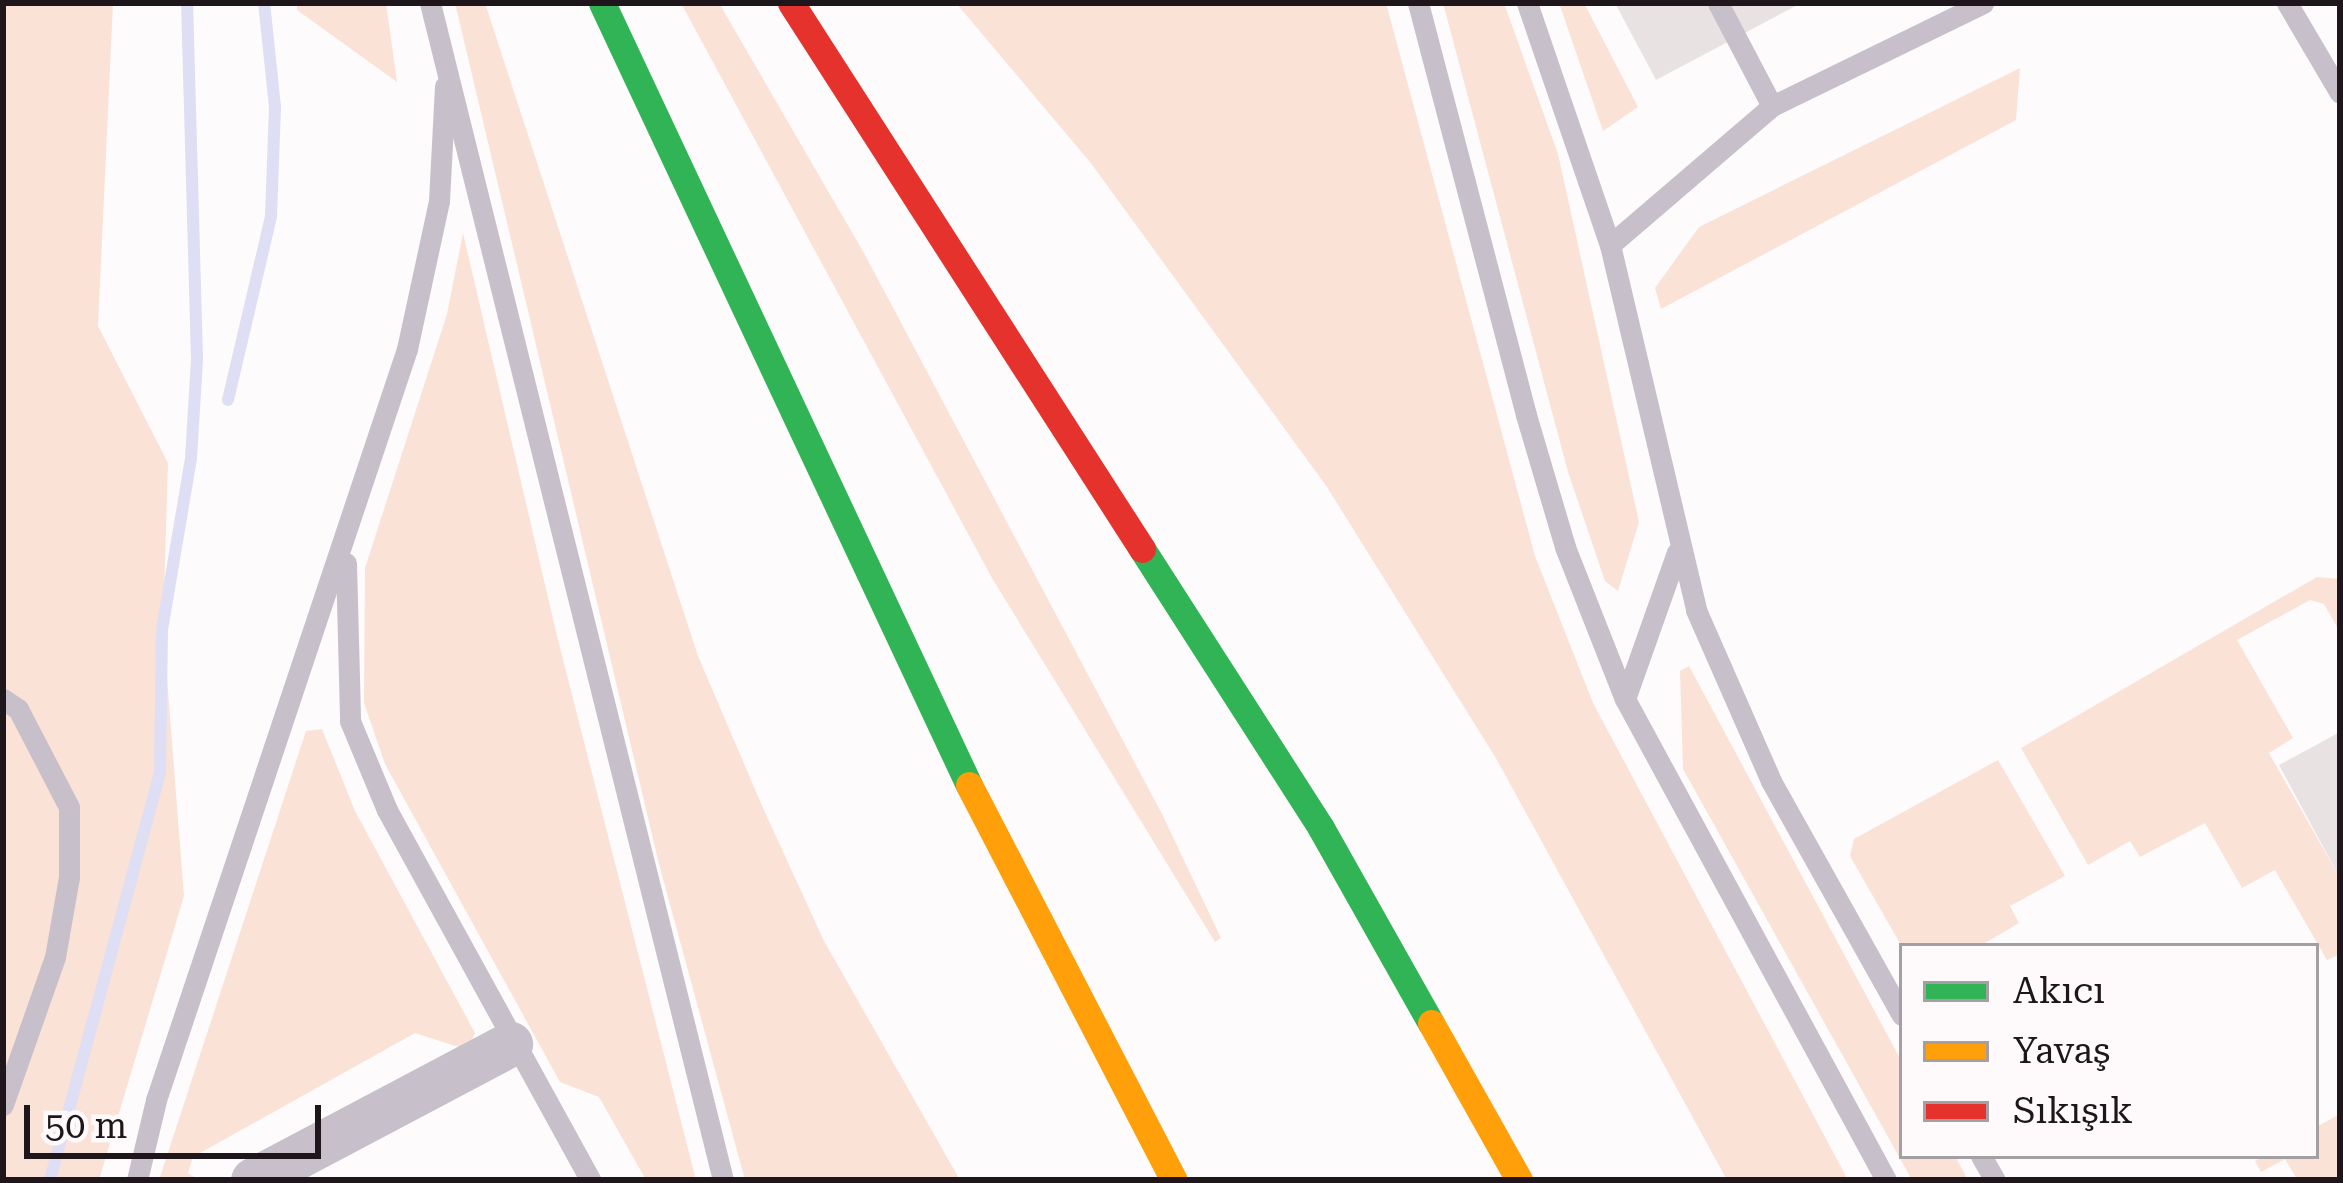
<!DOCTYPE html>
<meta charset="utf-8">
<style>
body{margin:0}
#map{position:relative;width:2343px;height:1183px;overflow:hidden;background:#fdfbfc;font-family:"Roboto Serif",serif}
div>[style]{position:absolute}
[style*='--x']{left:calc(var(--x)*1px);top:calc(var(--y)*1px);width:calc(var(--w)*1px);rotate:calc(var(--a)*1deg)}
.green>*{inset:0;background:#fae2d6}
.stream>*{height:12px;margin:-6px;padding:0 6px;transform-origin:6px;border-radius:6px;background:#dedef4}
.building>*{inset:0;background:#e8e2e3}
.lane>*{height:21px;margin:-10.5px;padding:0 10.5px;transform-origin:10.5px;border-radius:10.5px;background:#c7c0ca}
.street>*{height:45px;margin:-22.5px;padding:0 22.5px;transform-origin:22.5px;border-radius:22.5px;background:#c7c0ca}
.fast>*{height:27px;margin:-13.5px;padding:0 13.5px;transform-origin:13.5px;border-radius:13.5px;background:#30b455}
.slow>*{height:27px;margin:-13.5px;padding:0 13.5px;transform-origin:13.5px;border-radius:13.5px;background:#ff9f0a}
.jam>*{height:27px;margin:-13.5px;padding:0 13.5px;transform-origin:13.5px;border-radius:13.5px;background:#e5322d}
span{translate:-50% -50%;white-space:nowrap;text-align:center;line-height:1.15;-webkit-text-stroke:9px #fefafc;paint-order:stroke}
.frame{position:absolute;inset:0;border:6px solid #1e161a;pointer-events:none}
.legend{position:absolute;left:1899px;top:943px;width:420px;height:216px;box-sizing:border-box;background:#fefafc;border:3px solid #a49fa2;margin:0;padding:15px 21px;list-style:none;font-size:36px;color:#1e161a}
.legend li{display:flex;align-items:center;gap:24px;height:60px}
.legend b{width:60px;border:3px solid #a49fa2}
.scale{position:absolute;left:24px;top:1105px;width:297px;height:54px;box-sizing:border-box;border:6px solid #1e161a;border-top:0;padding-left:15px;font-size:36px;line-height:42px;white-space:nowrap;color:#1e161a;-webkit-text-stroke:9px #fefafc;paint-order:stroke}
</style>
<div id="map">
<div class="green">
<div style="clip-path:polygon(9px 3px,113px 3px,98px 326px,168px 463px,163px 627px,184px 896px,99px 1180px,3px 1180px,3px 6px)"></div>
<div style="clip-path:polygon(297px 3px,386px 3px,397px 82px,297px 10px)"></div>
<div style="clip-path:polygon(455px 3px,485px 3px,698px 656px,763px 808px,824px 941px,960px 1180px,745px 1180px,659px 864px)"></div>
<div style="clip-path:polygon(681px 3px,719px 3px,864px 253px,1162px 814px,1221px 938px,1215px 942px,992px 578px)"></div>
<div style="clip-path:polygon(956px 3px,1386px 3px,1535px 556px,1593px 703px,1848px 1180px,1727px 1180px,1497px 760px,1327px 487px,1090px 162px)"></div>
<div style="clip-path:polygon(1443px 3px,1504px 3px,1558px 154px,1639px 522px,1618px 591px,1605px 581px,1568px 472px)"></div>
<div style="clip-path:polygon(1559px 3px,1584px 3px,1638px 107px,1603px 131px)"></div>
<div style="clip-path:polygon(2020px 68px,2016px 120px,1661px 309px,1655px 288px,1699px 227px)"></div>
<div style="clip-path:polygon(463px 233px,557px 636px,696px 1180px,646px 1180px,599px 1097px,560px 1082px,385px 764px,364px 703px,365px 568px,447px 314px)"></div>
<div style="clip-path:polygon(2317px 577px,2340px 579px,2340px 632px,2324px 604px,2310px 600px,2237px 640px,2293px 738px,2269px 753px,2340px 878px,2340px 954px,2327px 960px,2275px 870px,2242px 888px,2205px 823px,2140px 857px,2130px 841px,2088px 865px,2021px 748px)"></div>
<div style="clip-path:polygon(1689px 666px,1902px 1062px,1902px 1156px,1955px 1156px,1968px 1180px,1912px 1180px,1683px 769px,1680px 671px)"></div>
<div style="clip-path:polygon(322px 729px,355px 811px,475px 1033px,468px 1050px,415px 1033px,193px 1157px,188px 1173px,198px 1180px,159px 1180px,306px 731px)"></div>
<div style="clip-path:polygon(1998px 760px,2065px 876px,2010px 906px,2019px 923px,1980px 946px,1902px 947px,1850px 856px,1854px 839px)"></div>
<div style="clip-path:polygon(2340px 1114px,2340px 1180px,2297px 1179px,2285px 1159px,2261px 1172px,2255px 1161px,2264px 1156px,2316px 1156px,2316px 1127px)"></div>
</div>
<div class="stream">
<div style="--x:228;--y:400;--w:189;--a:-76.8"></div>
<div style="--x:271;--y:216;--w:109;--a:-87.9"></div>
<div style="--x:275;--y:107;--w:105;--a:-96"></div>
<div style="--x:50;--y:1180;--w:422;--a:-74.9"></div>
<div style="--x:160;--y:773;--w:143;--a:-89.2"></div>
<div style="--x:162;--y:630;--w:174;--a:-80.4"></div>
<div style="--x:191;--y:458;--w:99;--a:-86.5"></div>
<div style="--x:197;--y:359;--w:356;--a:-91.6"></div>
</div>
<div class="building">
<div style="clip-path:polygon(1615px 3px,1801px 3px,1656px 80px)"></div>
<div style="clip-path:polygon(2340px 732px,2340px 878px,2279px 765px)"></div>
</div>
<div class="lane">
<div style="--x:430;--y:3;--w:1213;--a:76.02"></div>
<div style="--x:1418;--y:3;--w:426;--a:75.3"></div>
<div style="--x:1526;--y:415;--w:138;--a:73.5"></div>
<div style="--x:1565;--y:547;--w:163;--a:68.5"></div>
<div style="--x:1625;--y:699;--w:547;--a:61.51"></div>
<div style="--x:1527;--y:3;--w:256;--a:71.1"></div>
<div style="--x:1610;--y:245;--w:375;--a:76.7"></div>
<div style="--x:1696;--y:610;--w:187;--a:66.3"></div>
<div style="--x:1771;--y:781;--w:268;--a:60.8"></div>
<div style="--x:2287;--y:3;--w:104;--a:59.5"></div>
<div style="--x:1772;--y:106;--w:235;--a:-26"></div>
<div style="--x:1610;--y:245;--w:213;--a:-40.6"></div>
<div style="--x:1772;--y:106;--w:116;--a:-117.7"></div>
<div style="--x:346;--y:563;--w:158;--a:88.5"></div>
<div style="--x:350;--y:721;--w:96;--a:67.4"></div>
<div style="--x:387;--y:810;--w:422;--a:61.2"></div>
<div style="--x:3;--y:699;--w:18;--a:34"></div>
<div style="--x:18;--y:709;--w:110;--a:62.5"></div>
<div style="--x:69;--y:807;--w:70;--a:90"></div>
<div style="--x:69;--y:877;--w:81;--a:99.9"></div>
<div style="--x:55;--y:957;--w:157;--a:109.4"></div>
<div style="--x:1625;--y:699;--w:156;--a:-70.5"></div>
<div style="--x:1981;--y:1156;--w:28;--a:60"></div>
<div style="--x:137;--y:1180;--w:82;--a:-76.6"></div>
<div style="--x:156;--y:1100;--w:792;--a:-71.52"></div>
<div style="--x:407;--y:349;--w:151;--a:-77.8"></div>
<div style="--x:439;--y:201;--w:115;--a:-87"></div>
</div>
<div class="street">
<div style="--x:253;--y:1180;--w:291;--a:-27.9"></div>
</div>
<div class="fast">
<div style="--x:602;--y:3;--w:864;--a:64.86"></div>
<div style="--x:1142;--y:549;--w:331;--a:57.3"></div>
<div style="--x:1321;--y:828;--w:224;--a:60.6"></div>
</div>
<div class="slow">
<div style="--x:969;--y:785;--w:445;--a:62.6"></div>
<div style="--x:1431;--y:1023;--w:180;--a:60.7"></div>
</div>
<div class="jam">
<div style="--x:791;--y:3;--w:649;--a:57.26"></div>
</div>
<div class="frame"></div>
<ul class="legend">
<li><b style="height:15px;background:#30b455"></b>Akıcı</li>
<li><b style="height:15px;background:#ff9f0a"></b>Yavaş</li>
<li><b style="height:15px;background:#e5322d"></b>Sıkışık</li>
</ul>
<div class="scale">50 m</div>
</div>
